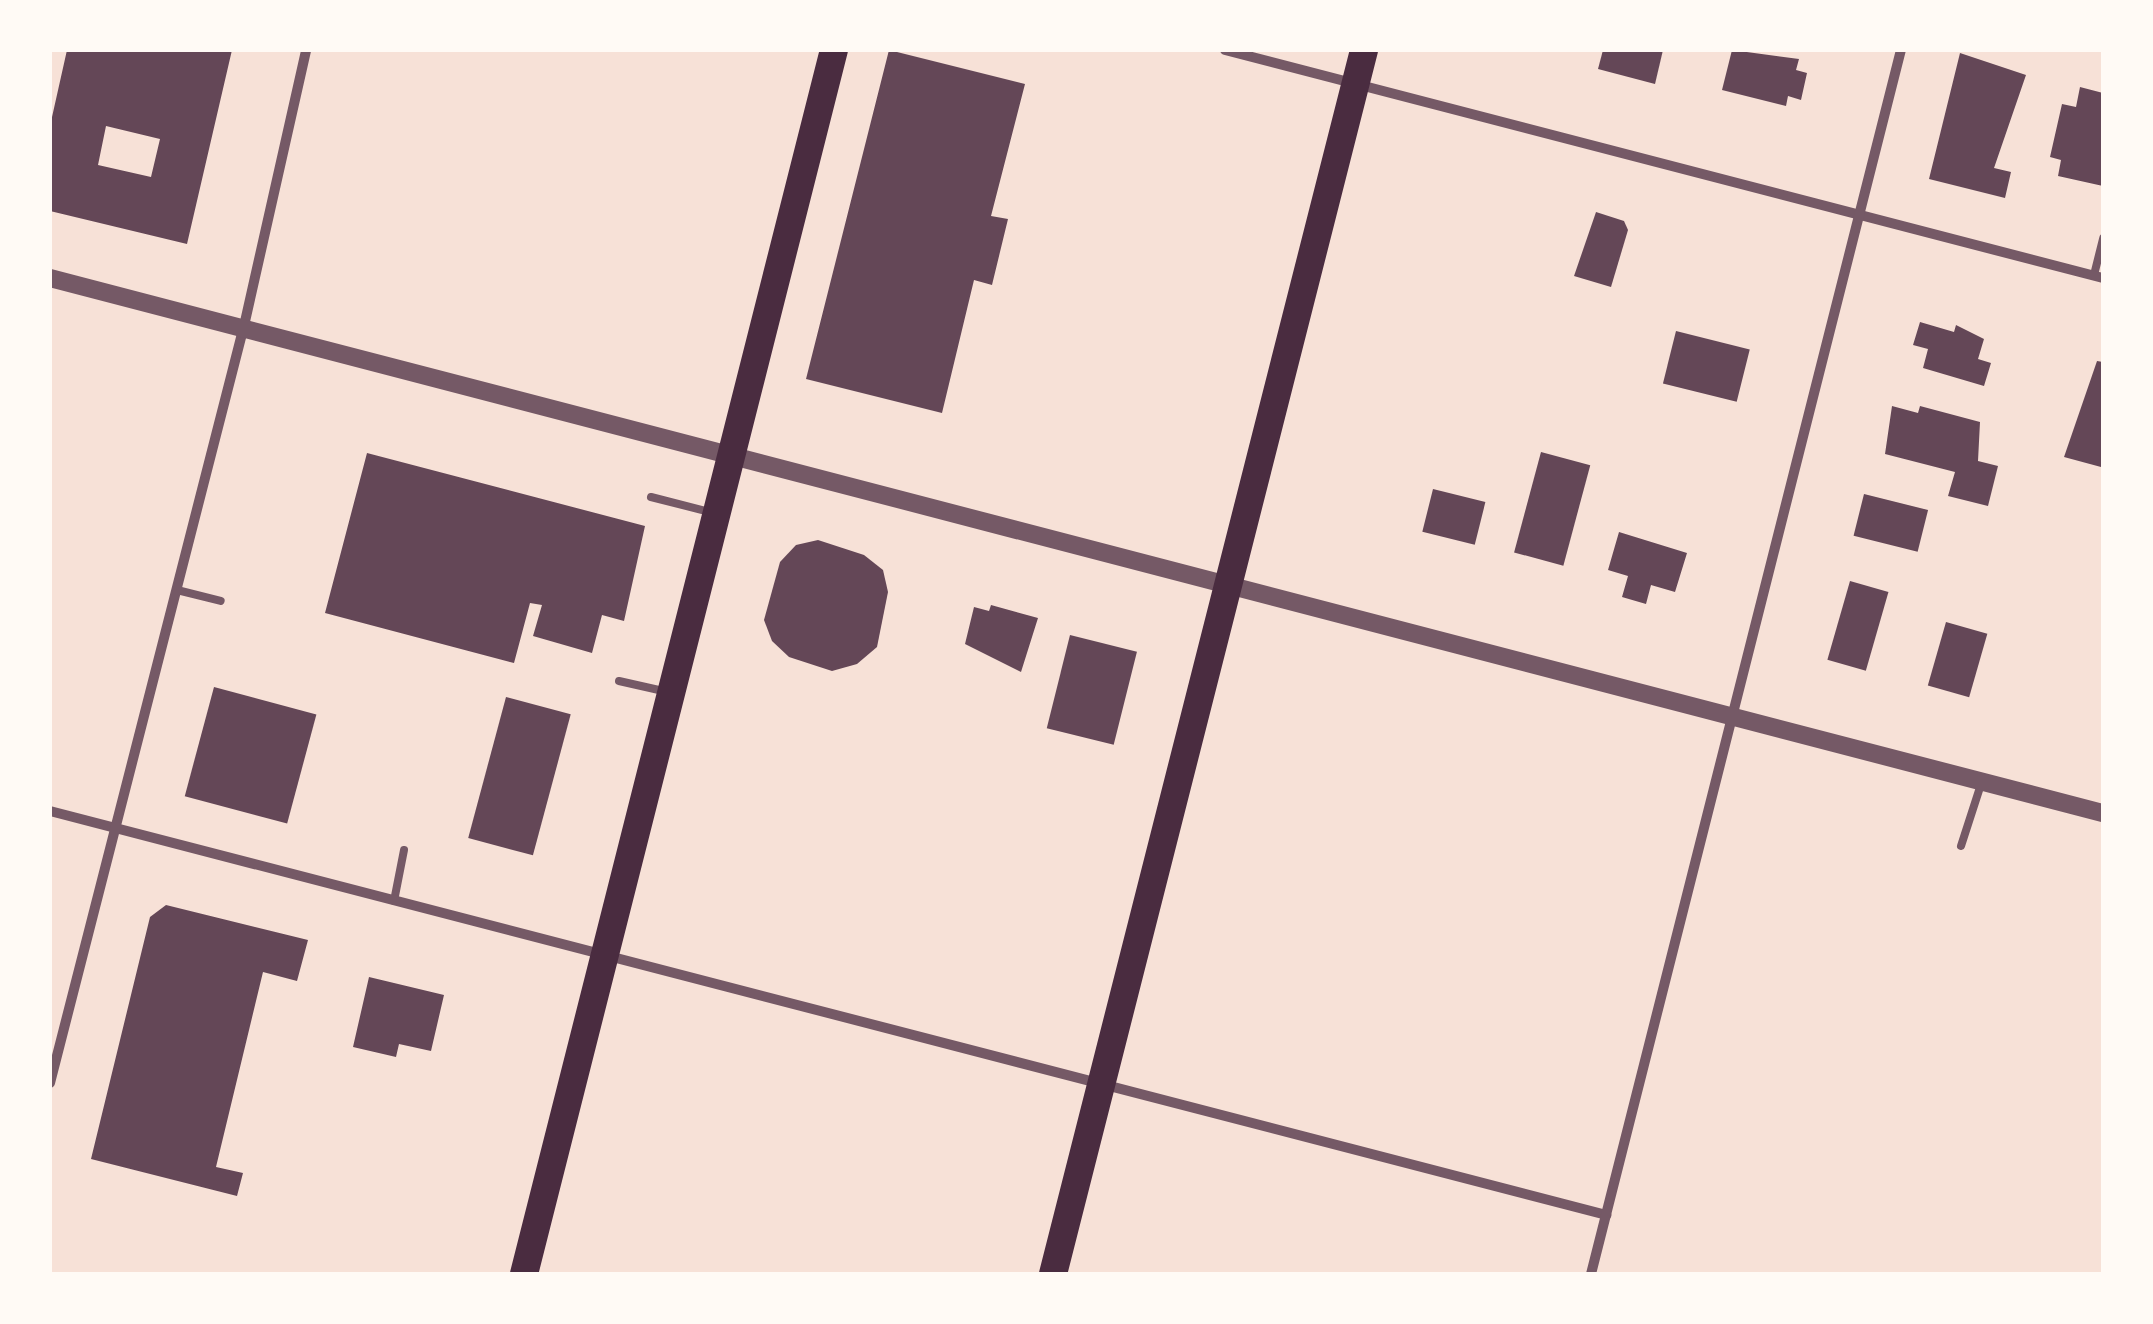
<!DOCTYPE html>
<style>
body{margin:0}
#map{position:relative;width:2153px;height:1324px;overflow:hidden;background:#f7e1d7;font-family:Lora,serif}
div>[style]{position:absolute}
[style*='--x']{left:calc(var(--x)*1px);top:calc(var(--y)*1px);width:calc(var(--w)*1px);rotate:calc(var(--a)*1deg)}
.building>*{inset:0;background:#644757;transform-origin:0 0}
.service>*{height:8px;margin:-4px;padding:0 4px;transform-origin:4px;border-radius:4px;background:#755966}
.minor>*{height:10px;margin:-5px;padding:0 5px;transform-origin:5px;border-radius:5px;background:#755966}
.tertiary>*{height:18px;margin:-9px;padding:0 9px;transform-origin:9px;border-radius:9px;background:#755966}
.trunk>*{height:28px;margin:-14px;padding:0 14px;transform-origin:14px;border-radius:14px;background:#4a2c40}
span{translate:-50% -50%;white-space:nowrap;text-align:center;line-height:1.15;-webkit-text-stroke:10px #fffaf5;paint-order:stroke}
.frame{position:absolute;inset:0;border:52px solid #fffaf5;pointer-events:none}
</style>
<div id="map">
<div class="building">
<div style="clip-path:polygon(evenodd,67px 50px,232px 50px,187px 244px,50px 211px,50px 126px,67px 50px,106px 126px,160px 139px,151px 177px,98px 165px,106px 126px)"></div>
<div style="clip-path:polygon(889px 50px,1025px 84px,991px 216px,1008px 219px,992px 285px,974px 280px,942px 413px,806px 379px)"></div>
<div style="clip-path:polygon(1603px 50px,1663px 50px,1655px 84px,1598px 69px)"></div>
<div style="clip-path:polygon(1732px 50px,1799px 59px,1796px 70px,1807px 73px,1801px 100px,1788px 96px,1786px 106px,1722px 90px)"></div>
<div style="clip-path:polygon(1960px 53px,2026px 75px,1994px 168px,2011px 172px,2005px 198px,1929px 179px)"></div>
<div style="clip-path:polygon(2080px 87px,2103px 93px,2103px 186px,2058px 176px,2061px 160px,2050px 157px,2062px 104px,2076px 107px)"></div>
<div style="clip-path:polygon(1596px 212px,1624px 221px,1628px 230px,1611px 287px,1574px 276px)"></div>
<div style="clip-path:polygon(1920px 322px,1954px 332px,1956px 325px,1984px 339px,1978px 359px,1991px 363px,1984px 386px,1923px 368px,1928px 349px,1913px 345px)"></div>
<div style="left:1676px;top:331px;width:76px;height:54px;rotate:14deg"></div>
<div style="clip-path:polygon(2097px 361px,2103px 362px,2101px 467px,2064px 457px)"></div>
<div style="clip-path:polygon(1892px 406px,1918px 413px,1920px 406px,1980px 422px,1978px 461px,1998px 466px,1988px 506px,1948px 496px,1955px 472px,1885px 454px)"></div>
<div style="left:1541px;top:452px;width:51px;height:104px;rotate:15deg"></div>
<div style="clip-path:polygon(367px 453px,645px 526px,624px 621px,602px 615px,592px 653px,533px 636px,542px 605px,530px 603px,514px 663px,325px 613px)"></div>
<div style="left:1433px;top:489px;width:54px;height:44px;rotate:14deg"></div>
<div style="left:1864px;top:494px;width:66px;height:43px;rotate:14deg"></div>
<div style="clip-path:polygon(1619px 532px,1687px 553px,1675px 592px,1651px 585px,1646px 604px,1622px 597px,1628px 576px,1608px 570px)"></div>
<div style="clip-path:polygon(818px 540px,864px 555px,883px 570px,888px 592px,877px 647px,857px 664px,832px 671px,789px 657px,772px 641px,764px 620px,780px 562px,796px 545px)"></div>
<div style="left:1850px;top:581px;width:40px;height:82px;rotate:16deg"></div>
<div style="clip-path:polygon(991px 605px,1038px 618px,1021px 672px,965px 644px,974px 607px,989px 611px)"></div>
<div style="left:1946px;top:622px;width:43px;height:66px;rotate:16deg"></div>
<div style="left:1070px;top:635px;width:69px;height:96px;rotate:14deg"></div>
<div style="left:214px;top:687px;width:106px;height:113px;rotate:15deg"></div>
<div style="left:506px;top:697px;width:67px;height:146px;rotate:15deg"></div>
<div style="clip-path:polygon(166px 905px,308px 940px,297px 981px,263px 972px,216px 1167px,243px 1173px,237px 1196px,91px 1159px,150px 917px)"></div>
<div style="clip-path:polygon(369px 977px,444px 995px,431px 1051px,399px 1044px,396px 1057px,353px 1047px)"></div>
</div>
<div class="service">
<div style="--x:2094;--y:275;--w:38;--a:-76"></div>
<div style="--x:651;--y:497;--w:61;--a:14.3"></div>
<div style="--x:177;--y:590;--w:45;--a:14"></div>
<div style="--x:619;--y:681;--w:50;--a:12.7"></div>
<div style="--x:1961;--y:846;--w:65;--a:-72.1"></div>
<div style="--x:394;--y:901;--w:52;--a:-78.9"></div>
</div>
<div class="minor">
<div style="--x:1225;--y:50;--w:907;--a:14.56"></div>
<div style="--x:50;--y:811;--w:1608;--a:14.55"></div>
<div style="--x:50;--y:1083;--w:781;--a:-75.63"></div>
<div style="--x:244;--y:326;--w:283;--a:-77.3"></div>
<div style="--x:1591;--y:1274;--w:1263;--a:-75.79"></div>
</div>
<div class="tertiary">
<div style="--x:50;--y:278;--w:2122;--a:14.61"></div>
</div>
<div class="trunk">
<div style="--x:524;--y:1274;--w:1263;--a:-75.79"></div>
<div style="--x:1053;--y:1274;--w:1263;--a:-75.74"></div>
</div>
<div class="frame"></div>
</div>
